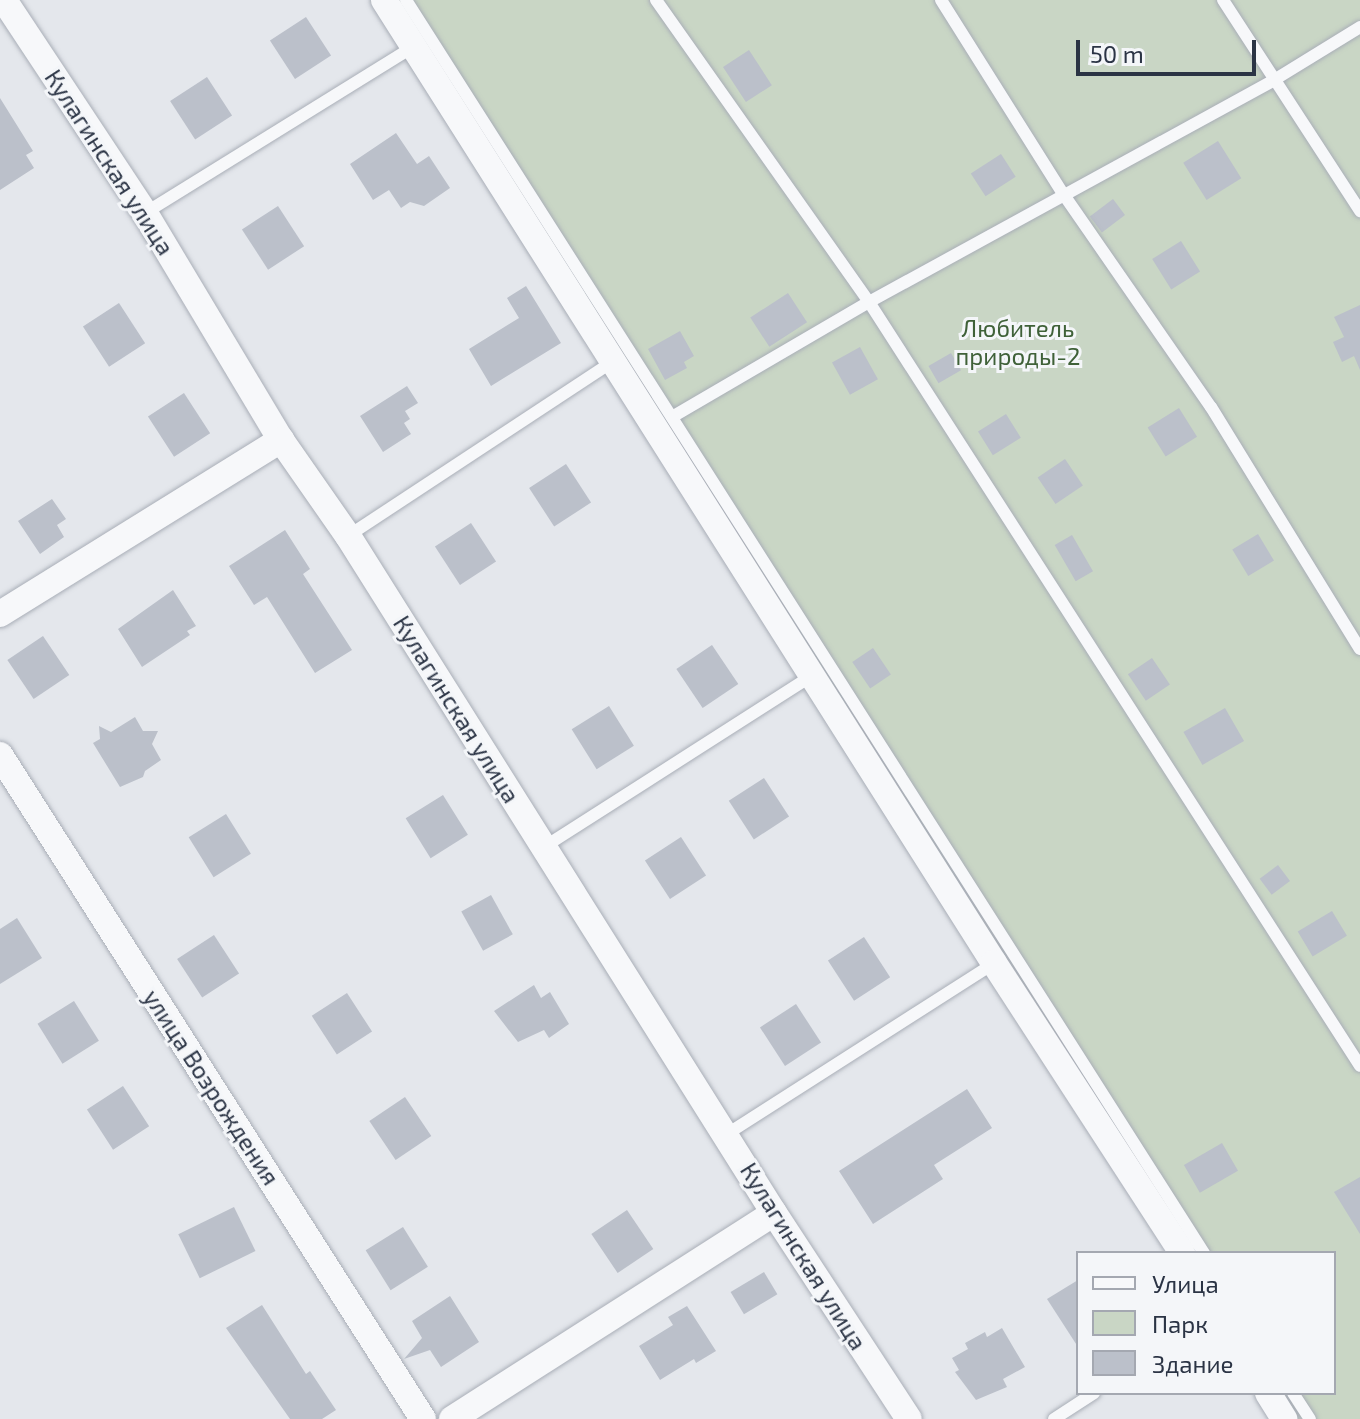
<!DOCTYPE html>
<meta charset="utf-8">
<style>
body{margin:0}
#map{position:relative;width:1360px;height:1419px;overflow:hidden;background:#e4e7ec;font-family:"Exo 2",sans-serif}
div>[style]{position:absolute}
[style*='--x']{left:calc(var(--x)*1px);top:calc(var(--y)*1px);width:calc(var(--w)*1px);rotate:calc(var(--a)*1deg)}
.green>*{inset:0;background:#c9d6c5}
.building>*{inset:0;background:#bbc0ca;transform-origin:0 0}
.roads{filter:drop-shadow(0 0 2px #a9aeb7) drop-shadow(0 0 2px #a9aeb7)}
.service>*{height:12px;margin:-6px;padding:0 6px;transform-origin:6px;border-radius:6px;background:#f7f8fa}
.minor>*{height:26px;margin:-13px;padding:0 13px;transform-origin:13px;border-radius:13px;background:#f7f8fa}
span{translate:-50% -50%;white-space:nowrap;text-align:center;line-height:1.15;-webkit-text-stroke:6px #f4f6f9;paint-order:stroke}
.street-label{font-size:24px;color:#2b3445}
.park-label{font-size:24px;color:#3f6138}
.legend{position:absolute;left:1076px;top:1251px;width:260px;height:144px;box-sizing:border-box;background:#f4f6f9;border:2px solid #a4a8b1;margin:0;padding:10px 14px;list-style:none;font-size:24px;color:#2b3445}
.legend li{display:flex;align-items:center;gap:16px;height:40px}
.legend b{width:40px;border:2px solid #a4a8b1}
.scale{position:absolute;left:1076px;top:40px;width:180px;height:36px;box-sizing:border-box;border:4px solid #2b3445;border-top:0;padding-left:10px;font-size:24px;line-height:28px;white-space:nowrap;color:#2b3445;-webkit-text-stroke:6px #f4f6f9;paint-order:stroke}
</style>
<div id="map">
<div class="green">
<div style="clip-path:polygon(397px 0,1360px 0,1360px 1419px,1298px 1419px,1281px 1393px,1334px 1393px,1334px 1253px,1193px 1253px)"></div>
</div>
<div class="building">
<div style="left:306px;top:17px;width:46px;height:43px;rotate:57deg"></div>
<div style="left:749px;top:50px;width:42px;height:31px;rotate:57deg"></div>
<div style="left:207px;top:77px;width:46px;height:44px;rotate:57deg"></div>
<div style="clip-path:polygon(0 98px,33px 151px,26px 155px,34px 168px,0 190px)"></div>
<div style="clip-path:polygon(396px 133px,417px 164px,429px 156px,450px 188px,424px 206px,410px 202px,401px 208px,389px 190px,373px 200px,350px 164px)"></div>
<div style="left:1218px;top:141px;width:44px;height:41px;rotate:58deg"></div>
<div style="left:1001px;top:154px;width:27px;height:36px;rotate:57deg"></div>
<div style="left:1113px;top:199px;width:20px;height:29px;rotate:53deg"></div>
<div style="left:278px;top:206px;width:48px;height:43px;rotate:57deg"></div>
<div style="left:1181px;top:241px;width:36px;height:34px;rotate:58deg"></div>
<div style="clip-path:polygon(526px 286px,561px 343px,491px 386px,469px 349px,519px 318px,507px 298px)"></div>
<div style="left:788px;top:293px;width:35px;height:45px;rotate:57deg"></div>
<div style="left:119px;top:303px;width:48px;height:43px;rotate:57deg"></div>
<div style="clip-path:polygon(1360px 305px,1360px 370px,1354px 356px,1342px 362px,1333px 342px,1344px 337px,1334px 317px)"></div>
<div style="clip-path:polygon(680px 331px,694px 356px,684px 362px,687px 368px,665px 380px,648px 349px)"></div>
<div style="left:860px;top:347px;width:37px;height:32px;rotate:61deg"></div>
<div style="left:951px;top:353px;width:20px;height:26px;rotate:60deg"></div>
<div style="clip-path:polygon(407px 386px,418px 403px,405px 411px,410px 419px,404px 423px,411px 434px,383px 452px,360px 416px)"></div>
<div style="left:184px;top:393px;width:48px;height:43px;rotate:57deg"></div>
<div style="left:1179px;top:408px;width:34px;height:37px;rotate:58deg"></div>
<div style="left:1006px;top:414px;width:28px;height:33px;rotate:58deg"></div>
<div style="left:1065px;top:459px;width:32px;height:33px;rotate:56deg"></div>
<div style="left:566px;top:464px;width:46px;height:44px;rotate:57deg"></div>
<div style="clip-path:polygon(52px 499px,66px 519px,57px 525px,64px 537px,40px 554px,18px 521px)"></div>
<div style="left:471px;top:523px;width:46px;height:43px;rotate:57deg"></div>
<div style="clip-path:polygon(285px 530px,310px 569px,303px 574px,352px 650px,315px 673px,267px 597px,254px 605px,229px 566px)"></div>
<div style="left:1258px;top:534px;width:31px;height:30px;rotate:59deg"></div>
<div style="left:1072px;top:535px;width:42px;height:20px;rotate:60deg"></div>
<div style="clip-path:polygon(173px 590px,196px 626px,187px 631px,190px 635px,142px 667px,118px 629px)"></div>
<div style="left:43px;top:636px;width:47px;height:43px;rotate:56deg"></div>
<div style="left:712px;top:645px;width:47px;height:43px;rotate:56deg"></div>
<div style="left:873px;top:648px;width:32px;height:25px;rotate:56deg"></div>
<div style="left:1152px;top:658px;width:32px;height:29px;rotate:56deg"></div>
<div style="left:609px;top:706px;width:47px;height:44px;rotate:58deg"></div>
<div style="left:1225px;top:708px;width:38px;height:48px;rotate:60deg"></div>
<div style="clip-path:polygon(135px 717px,143px 731px,158px 731px,152px 744px,161px 760px,145px 771px,143px 777px,120px 787px,93px 743px,100px 739px,99px 726px,111px 732px)"></div>
<div style="left:764px;top:778px;width:46px;height:42px;rotate:57deg"></div>
<div style="left:443px;top:795px;width:47px;height:44px;rotate:58deg"></div>
<div style="left:226px;top:814px;width:47px;height:44px;rotate:58deg"></div>
<div style="left:681px;top:837px;width:46px;height:43px;rotate:57deg"></div>
<div style="left:1278px;top:865px;width:20px;height:23px;rotate:53deg"></div>
<div style="left:491px;top:895px;width:45px;height:34px;rotate:61deg"></div>
<div style="left:1332px;top:911px;width:29px;height:40px;rotate:59deg"></div>
<div style="clip-path:polygon(17px 918px,42px 958px,0 984px,0 929px)"></div>
<div style="left:214px;top:935px;width:46px;height:44px;rotate:57deg"></div>
<div style="left:864px;top:937px;width:48px;height:43px;rotate:57deg"></div>
<div style="clip-path:polygon(534px 985px,541px 998px,550px 992px,569px 1024px,549px 1038px,544px 1030px,518px 1042px,494px 1011px)"></div>
<div style="left:347px;top:993px;width:46px;height:42px;rotate:57deg"></div>
<div style="left:74px;top:1001px;width:47px;height:43px;rotate:58deg"></div>
<div style="left:796px;top:1004px;width:46px;height:43px;rotate:57deg"></div>
<div style="left:123px;top:1086px;width:48px;height:43px;rotate:57deg"></div>
<div style="clip-path:polygon(967px 1089px,992px 1128px,934px 1165px,943px 1179px,873px 1224px,839px 1171px)"></div>
<div style="left:405px;top:1097px;width:47px;height:43px;rotate:56deg"></div>
<div style="left:1222px;top:1143px;width:32px;height:44px;rotate:60deg"></div>
<div style="clip-path:polygon(1360px 1177px,1360px 1234px,1334px 1192px)"></div>
<div style="left:234px;top:1207px;width:49px;height:62px;rotate:64deg"></div>
<div style="left:627px;top:1210px;width:47px;height:43px;rotate:56deg"></div>
<div style="left:403px;top:1227px;width:47px;height:44px;rotate:58deg"></div>
<div style="left:764px;top:1272px;width:26px;height:39px;rotate:59deg"></div>
<div style="clip-path:polygon(1078px 1280px,1078px 1347px,1047px 1299px)"></div>
<div style="clip-path:polygon(450px 1296px,479px 1342px,441px 1367px,430px 1350px,404px 1359px,422px 1338px,412px 1321px)"></div>
<div style="clip-path:polygon(262px 1305px,306px 1374px,310px 1371px,336px 1410px,322px 1419px,290px 1419px,226px 1328px)"></div>
<div style="clip-path:polygon(687px 1306px,716px 1351px,696px 1363px,694px 1359px,660px 1380px,639px 1346px,673px 1325px,668px 1317px)"></div>
<div style="clip-path:polygon(1002px 1328px,1025px 1367px,1003px 1379px,1007px 1387px,976px 1400px,955px 1372px,959px 1370px,952px 1358px,968px 1349px,965px 1343px,985px 1332px,987px 1337px)"></div>
</div>
<div class="roads">
<div class="service">
<div style="--x:406;--y:0;--w:1486;--a:57.51"></div>
<div style="--x:656;--y:0;--w:370;--a:54.8"></div>
<div style="--x:869;--y:302;--w:908;--a:57.27"></div>
<div style="--x:941;--y:0;--w:231;--a:57.8"></div>
<div style="--x:1064;--y:195;--w:258;--a:55.3"></div>
<div style="--x:1211;--y:407;--w:284;--a:58.4"></div>
<div style="--x:1223;--y:0;--w:252;--a:57"></div>
<div style="--x:145;--y:213;--w:317;--a:-31.8"></div>
<div style="--x:672;--y:417;--w:228;--a:-30.3"></div>
<div style="--x:869;--y:302;--w:462;--a:-28.7"></div>
<div style="--x:1274;--y:80;--w:101;--a:-31.6"></div>
<div style="--x:348;--y:536;--w:318;--a:-33.4"></div>
<div style="--x:544;--y:847;--w:319;--a:-32.6"></div>
<div style="--x:727;--y:1134;--w:317;--a:-32.6"></div>
<div style="--x:1293;--y:1393;--w:31;--a:57"></div>
<div style="--x:1054;--y:1419;--w:48;--a:-33"></div>
</div>
<div class="minor">
<div style="--x:4;--y:0;--w:255;--a:56.5"></div>
<div style="--x:145;--y:213;--w:265;--a:59.1"></div>
<div style="--x:281;--y:440;--w:117;--a:55.1"></div>
<div style="--x:348;--y:536;--w:800;--a:57.82"></div>
<div style="--x:774;--y:1213;--w:246;--a:56.8"></div>
<div style="--x:384;--y:0;--w:1140;--a:57.65"></div>
<div style="--x:994;--y:963;--w:346;--a:57"></div>
<div style="--x:0;--y:614;--w:331;--a:-31.8"></div>
<div style="--x:0;--y:755;--w:787;--a:57.5"></div>
<div style="--x:1268;--y:1393;--w:31;--a:58"></div>
<div style="--x:452;--y:1419;--w:382;--a:-32.6"></div>
</div>
</div>
<div class="street-label">
<span style="left:110px;top:162px;rotate:57deg">Кулагинская улица</span>
<span style="left:457px;top:709px;rotate:58deg">Кулагинская улица</span>
<span style="left:212px;top:1087px;rotate:57deg">улица Возрождения</span>
<span style="left:804px;top:1256px;rotate:58deg">Кулагинская улица</span>
</div>
<div class="park-label">
<span style="left:1018px;top:342px">Любитель<br>природы-2</span>
</div>
<ul class="legend">
<li><b style="height:10px;background:#f7f8fa"></b>Улица</li>
<li><b style="height:22px;background:#c9d6c5"></b>Парк</li>
<li><b style="height:22px;background:#bbc0ca"></b>Здание</li>
</ul>
<div class="scale">50 m</div>
</div>
